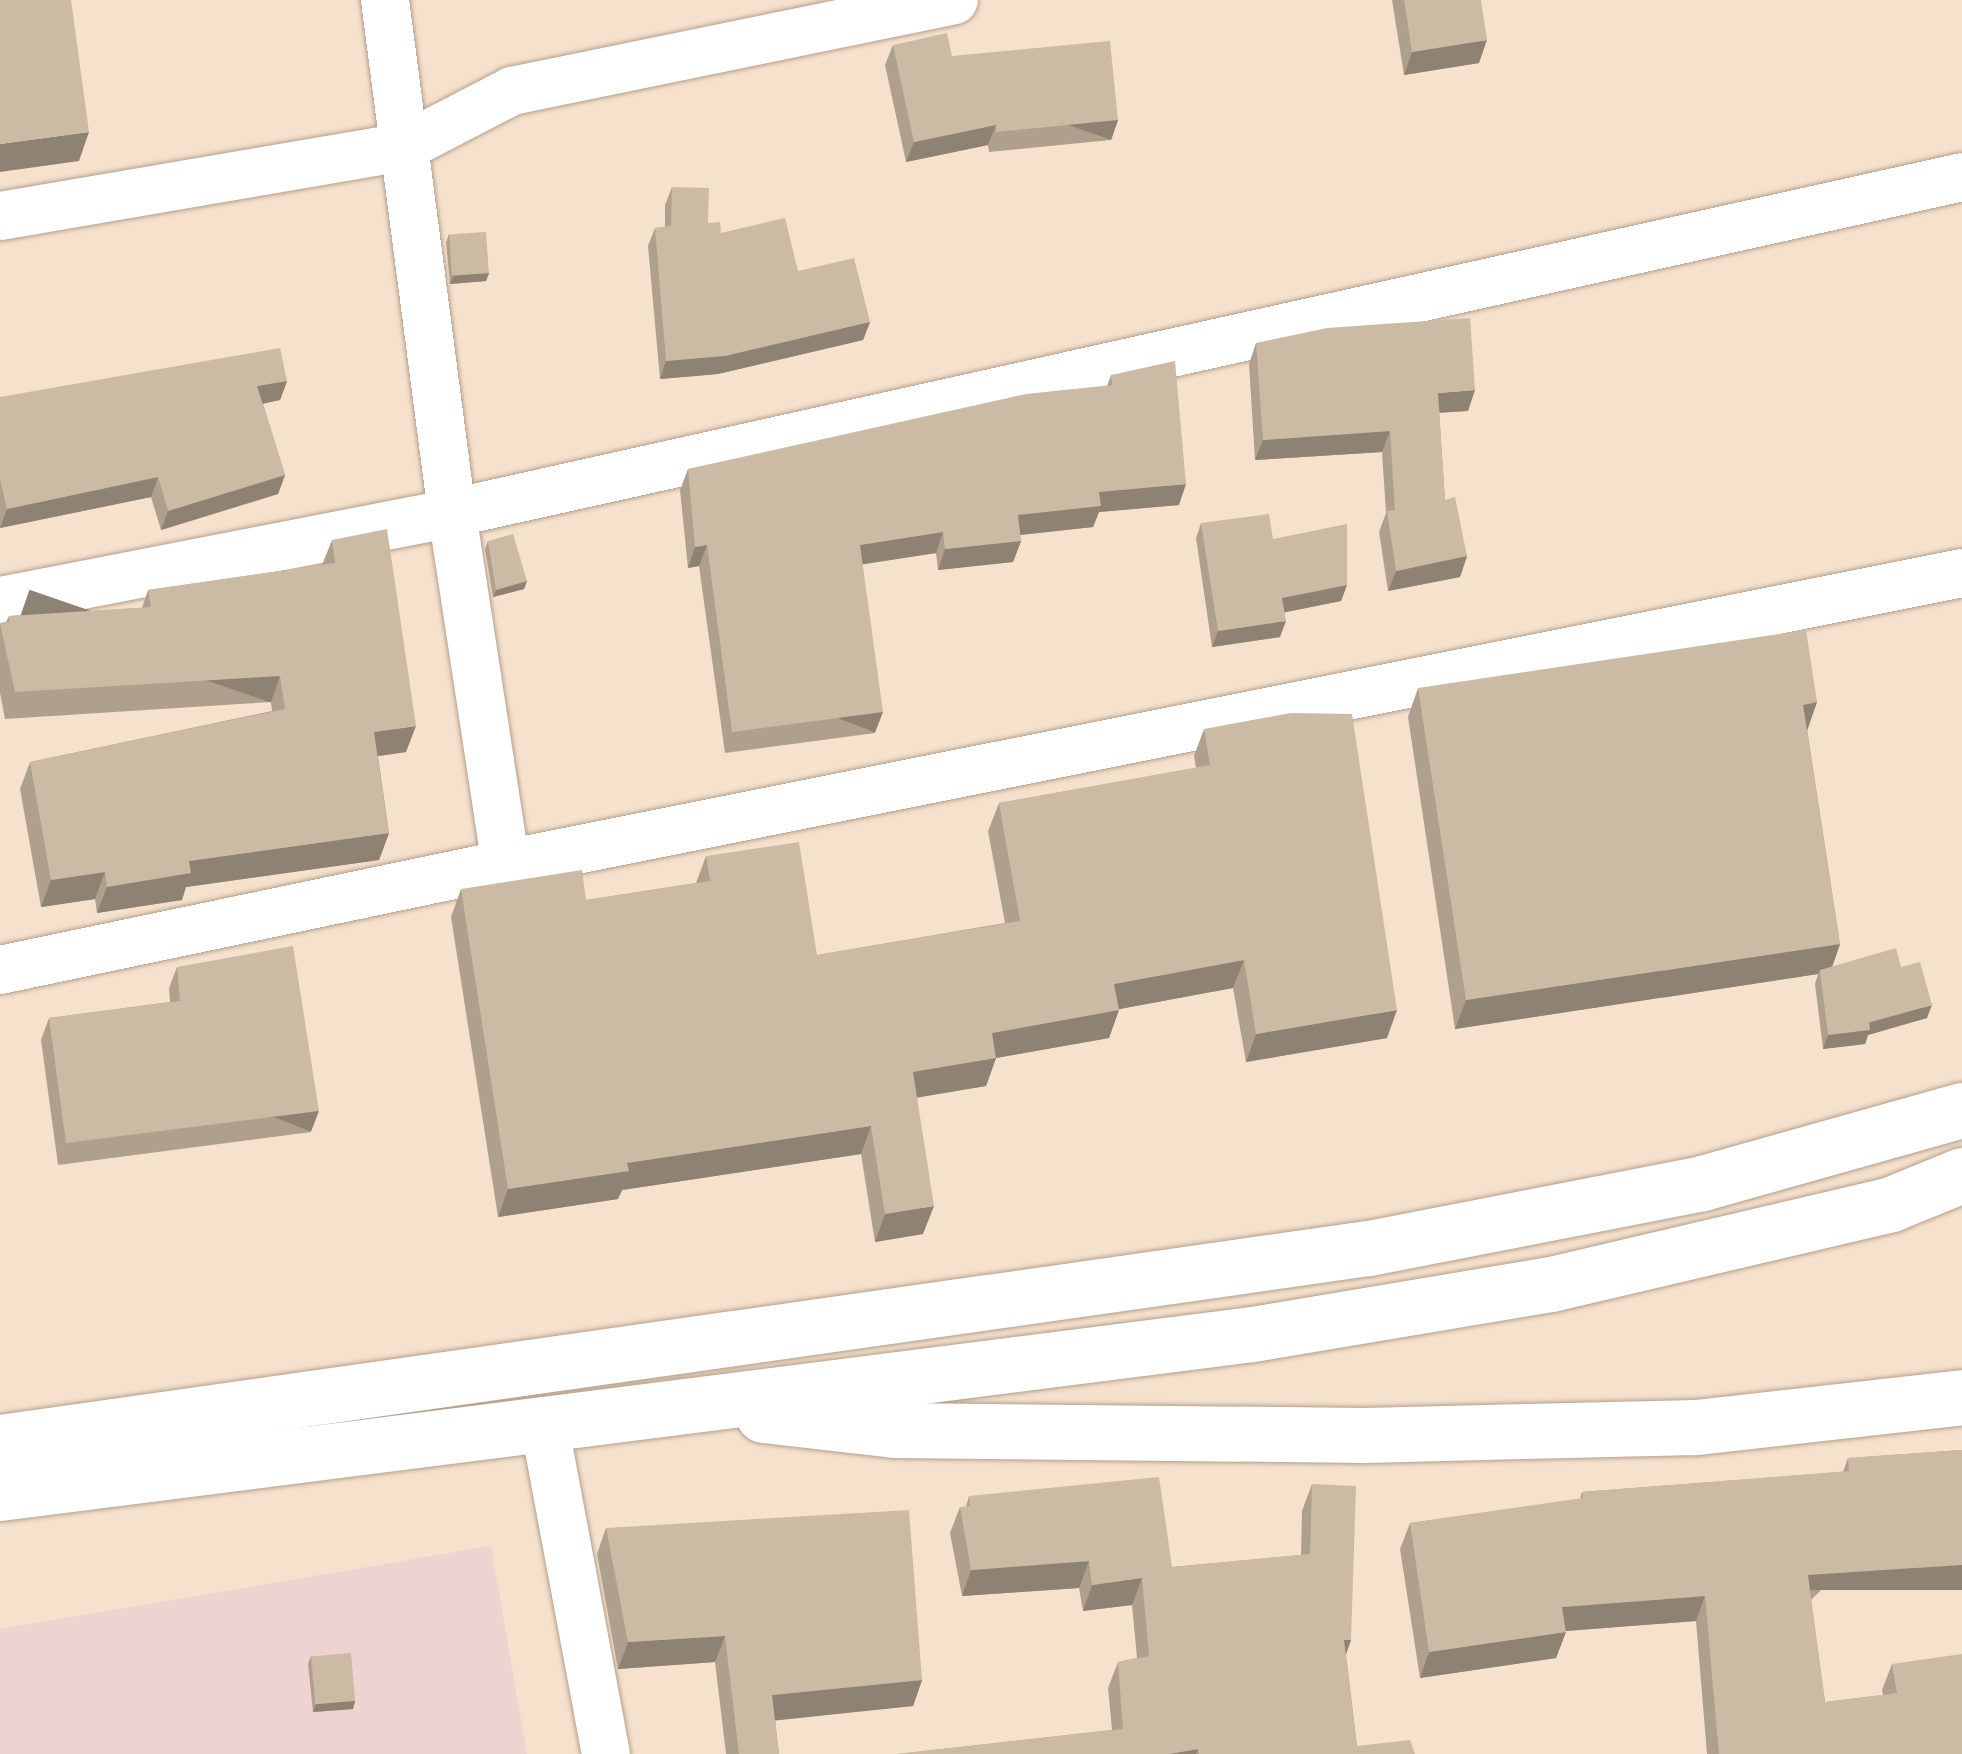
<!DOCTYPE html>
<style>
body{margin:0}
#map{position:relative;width:1962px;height:1754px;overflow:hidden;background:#f6e1cc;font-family:"IBM Plex Serif",serif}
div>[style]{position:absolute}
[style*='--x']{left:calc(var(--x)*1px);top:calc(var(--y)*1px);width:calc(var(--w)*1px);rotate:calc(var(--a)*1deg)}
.industrial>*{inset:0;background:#eed4d0}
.roads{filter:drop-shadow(0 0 2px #b39f8c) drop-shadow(0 0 2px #b39f8c)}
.minor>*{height:48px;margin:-24px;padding:0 24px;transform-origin:24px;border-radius:24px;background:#fff}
.trunk>*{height:55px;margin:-27.5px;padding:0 27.5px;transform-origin:27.5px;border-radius:27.5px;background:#fff}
.wall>*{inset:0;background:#afa08d}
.shaded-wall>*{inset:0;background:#8e8273;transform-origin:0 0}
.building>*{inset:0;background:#cbbaa4;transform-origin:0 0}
span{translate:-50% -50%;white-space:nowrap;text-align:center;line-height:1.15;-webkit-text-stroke:8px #f6e1cc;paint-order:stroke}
</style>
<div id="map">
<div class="industrial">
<div style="clip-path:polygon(491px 1546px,527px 1754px,0 1754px,0 1629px)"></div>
</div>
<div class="roads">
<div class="minor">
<div style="--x:385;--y:0;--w:517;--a:82.56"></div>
<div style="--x:452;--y:513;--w:1547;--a:-12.54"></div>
<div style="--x:0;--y:216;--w:410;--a:-9.7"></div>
<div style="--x:404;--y:147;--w:122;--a:-27.4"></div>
<div style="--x:512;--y:91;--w:451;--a:-11.6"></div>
<div style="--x:0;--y:601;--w:460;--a:-11"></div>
<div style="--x:452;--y:513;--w:355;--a:81.3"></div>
<div style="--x:506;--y:864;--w:517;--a:168.17"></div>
<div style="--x:506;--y:864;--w:1485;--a:-11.3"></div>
<div style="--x:544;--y:1423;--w:337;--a:79.4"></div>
</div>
<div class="trunk">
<div style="--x:763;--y:1415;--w:132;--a:6.5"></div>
<div style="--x:894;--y:1430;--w:470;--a:0.6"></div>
<div style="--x:1364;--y:1435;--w:332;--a:-1.4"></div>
<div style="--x:1696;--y:1427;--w:268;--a:-6.4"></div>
<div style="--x:0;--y:1442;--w:1383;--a:-8.07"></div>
<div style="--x:1369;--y:1248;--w:339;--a:-11"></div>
<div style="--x:1702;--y:1183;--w:270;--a:-15.7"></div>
<div style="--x:0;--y:1493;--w:1262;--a:-7.24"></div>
<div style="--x:1252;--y:1334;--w:303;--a:-9.5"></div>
<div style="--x:1551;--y:1284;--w:349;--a:-13.2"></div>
<div style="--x:1891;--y:1204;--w:77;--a:-22.2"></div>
</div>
</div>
<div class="wall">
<div style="clip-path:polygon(1392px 0,1481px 0,1479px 63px,1404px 75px)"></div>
<div style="clip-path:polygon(893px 45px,952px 56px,1118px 120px,1111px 140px,989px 152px,988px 145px,906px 162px,885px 65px)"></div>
<div style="clip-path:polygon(672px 187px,708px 223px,721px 233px,798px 271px,870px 322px,863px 340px,718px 374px,660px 379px,648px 246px,655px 228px,665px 227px,665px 205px)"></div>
<div style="clip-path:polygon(449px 234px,489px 273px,486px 281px,450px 284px,446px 242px)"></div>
<div style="clip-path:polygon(1256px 343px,1468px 411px,1439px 413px,1445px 500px,1467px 556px,1460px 577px,1388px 591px,1379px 532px,1386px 513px,1382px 452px,1255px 460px,1249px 364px)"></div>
<div style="clip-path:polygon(1111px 375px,1179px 505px,1099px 512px,1093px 527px,1020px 535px,1021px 541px,1013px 562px,938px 570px,936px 553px,862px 564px,875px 733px,725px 753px,699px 566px,688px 568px,680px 490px,688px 469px,1107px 386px)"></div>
<div style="clip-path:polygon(287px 381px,280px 400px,263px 404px,285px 475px,278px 494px,161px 530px,151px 497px,0 528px,0 397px)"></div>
<div style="clip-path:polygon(1201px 523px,1273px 539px,1347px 585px,1341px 601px,1284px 612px,1280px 637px,1212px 647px,1196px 538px)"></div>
<div style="clip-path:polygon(332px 540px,406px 752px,378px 756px,389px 833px,379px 860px,186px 887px,182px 900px,97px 913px,95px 899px,41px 907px,20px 789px,30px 762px,272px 711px,271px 702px,5px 719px,0 693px,0 623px,6px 622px,9px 616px,142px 608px,148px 590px,322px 565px)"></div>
<div style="clip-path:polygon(488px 541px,527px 581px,524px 589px,493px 597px,485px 549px)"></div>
<div style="clip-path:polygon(1418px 688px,1817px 702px,1807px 729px,1840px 944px,1832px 967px,1901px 967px,1927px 1018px,1868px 1035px,1865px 1044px,1823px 1049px,1815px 984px,1818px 974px,1455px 1029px,1408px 717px)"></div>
<div style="clip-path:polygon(1204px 729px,1387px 1038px,1246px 1062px,1233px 988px,1119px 1009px,1109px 1038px,996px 1058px,986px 1086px,917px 1097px,923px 1234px,875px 1242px,861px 1154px,622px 1190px,618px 1199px,498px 1217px,451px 917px,461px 889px,586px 900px,696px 883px,706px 856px,817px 955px,1005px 923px,988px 831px,999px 803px,1196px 768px,1194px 756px)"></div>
<div style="clip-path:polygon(177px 967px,311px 1132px,58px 1165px,41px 1040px,49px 1018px,170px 1002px,169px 988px)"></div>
<div style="clip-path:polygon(1962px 1450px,1811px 1600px,1825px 1702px,1883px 1695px,1882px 1690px,1892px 1664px,1962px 1754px,1707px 1754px,1696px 1621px,1566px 1631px,1556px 1658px,1420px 1678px,1400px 1549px,1410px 1523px,1580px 1499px,1582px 1492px,1843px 1472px,1848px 1458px)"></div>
<div style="clip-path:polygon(1312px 1484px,1351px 1640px,1346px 1655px,1357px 1746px,1415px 1754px,897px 1754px,1112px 1730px,1108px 1688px,1118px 1662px,1137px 1658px,1132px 1605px,1083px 1611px,1079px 1588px,962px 1596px,950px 1533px,960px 1507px,966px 1507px,969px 1496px,1172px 1567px,1301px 1555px,1302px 1511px)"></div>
<div style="clip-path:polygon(606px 1528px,922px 1680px,913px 1706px,775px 1720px,779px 1754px,726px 1754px,715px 1662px,618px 1669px,597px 1554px)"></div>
<div style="clip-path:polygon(311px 1656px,355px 1701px,353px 1709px,313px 1712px,308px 1664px)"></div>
</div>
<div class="shaded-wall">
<div style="clip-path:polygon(1487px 40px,1479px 63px,1404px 75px,1412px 52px)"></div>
<div style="left:1118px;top:120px;width:21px;height:123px;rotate:109deg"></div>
<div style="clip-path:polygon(996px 125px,988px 145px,906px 162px,914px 142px)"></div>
<div style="clip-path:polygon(89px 132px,79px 161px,0 172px,0 144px)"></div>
<div style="clip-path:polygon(489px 273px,486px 281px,450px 284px,453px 276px)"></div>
<div style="clip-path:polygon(870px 322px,863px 340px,718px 374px,660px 379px,666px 361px)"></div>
<div style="clip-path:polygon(287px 381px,280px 400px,250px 406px,257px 386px)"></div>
<div style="clip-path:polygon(1475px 390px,1468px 411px,1430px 413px,1438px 393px)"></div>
<div style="clip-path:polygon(1390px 431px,1382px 452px,1255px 460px,1263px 440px)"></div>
<div style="clip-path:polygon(285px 475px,278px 494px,161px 530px,168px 511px)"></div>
<div style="clip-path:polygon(158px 477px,151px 497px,0 528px,7px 509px)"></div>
<div style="clip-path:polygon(1186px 484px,1179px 505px,1099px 512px,1093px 527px,1010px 536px,1018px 515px,1099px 492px)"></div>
<div style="clip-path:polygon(943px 532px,936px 553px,852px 566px,860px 545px)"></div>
<div style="clip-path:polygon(1021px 541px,1013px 562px,938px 570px,945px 549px)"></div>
<div style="clip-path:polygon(707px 545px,699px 566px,688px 568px,695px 547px)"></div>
<div style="clip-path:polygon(1467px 556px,1460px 577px,1388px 591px,1396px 571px)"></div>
<div style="clip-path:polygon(527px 581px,524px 589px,493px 597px,496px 590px)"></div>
<div style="clip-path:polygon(1347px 585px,1341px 601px,1277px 614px,1282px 598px)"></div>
<div style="clip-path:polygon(1286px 621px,1280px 637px,1212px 647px,1218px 631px)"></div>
<div style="left:280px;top:676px;width:28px;height:265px;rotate:109deg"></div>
<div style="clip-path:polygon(1817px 702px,1807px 731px,1803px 705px)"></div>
<div style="left:883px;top:712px;width:22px;height:152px;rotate:111deg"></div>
<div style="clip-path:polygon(416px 726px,406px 752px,365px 758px,374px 732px)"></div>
<div style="clip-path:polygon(389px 833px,379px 860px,186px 887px,182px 900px,97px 913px,107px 887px,189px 861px)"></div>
<div style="clip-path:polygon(105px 872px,95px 899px,41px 907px,51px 880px)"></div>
<div style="clip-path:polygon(1840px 944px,1830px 973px,1820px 970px,1818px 974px,1455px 1029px,1466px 1000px)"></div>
<div style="clip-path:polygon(1244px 960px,1233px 988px,1104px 1012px,1114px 984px)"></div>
<div style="clip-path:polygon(1932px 1005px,1927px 1018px,1868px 1035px,1865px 1044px,1823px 1049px,1828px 1035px)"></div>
<div style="clip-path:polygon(1119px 1010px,1109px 1038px,996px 1058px,986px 1086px,903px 1100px,913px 1072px,992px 1033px)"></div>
<div style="clip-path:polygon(1397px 1010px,1387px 1038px,1246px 1062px,1256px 1034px)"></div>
<div style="left:319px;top:1111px;width:22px;height:255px;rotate:111deg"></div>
<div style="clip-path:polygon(871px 1126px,861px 1154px,622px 1190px,618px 1199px,498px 1217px,508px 1189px,627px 1163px)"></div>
<div style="clip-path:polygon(934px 1206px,923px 1234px,875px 1242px,885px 1214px)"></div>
<div style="clip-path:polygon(1089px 1561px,1079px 1588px,962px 1596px,971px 1570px)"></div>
<div style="left:1962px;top:1565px;width:25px;height:154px;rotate:90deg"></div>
<div style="clip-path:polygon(1142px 1578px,1132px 1605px,1083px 1611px,1092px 1585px)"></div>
<div style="clip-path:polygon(1705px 1596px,1696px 1621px,1553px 1632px,1562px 1607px)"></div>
<div style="clip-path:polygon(1566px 1632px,1556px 1658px,1420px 1678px,1429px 1652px)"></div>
<div style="clip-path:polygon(725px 1636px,715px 1662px,618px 1669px,628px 1642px)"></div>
<div style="clip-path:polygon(1344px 1640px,1351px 1640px,1341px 1667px)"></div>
<div style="clip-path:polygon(922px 1680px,913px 1706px,762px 1722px,772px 1695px)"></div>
<div style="clip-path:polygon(355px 1701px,353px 1709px,313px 1712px,316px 1704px)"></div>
<div style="clip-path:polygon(1198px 1749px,1196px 1754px,1169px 1754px)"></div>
</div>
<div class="building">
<div style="clip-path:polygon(0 0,71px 0,89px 132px,0 144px)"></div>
<div style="clip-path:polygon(1404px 0,1481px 0,1487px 40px,1412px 52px)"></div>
<div style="clip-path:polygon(947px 33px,952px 56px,1110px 41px,1118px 120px,996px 132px,996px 125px,914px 142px,893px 45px)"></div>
<div style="clip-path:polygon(672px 187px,709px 188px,708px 223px,720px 222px,721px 233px,785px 218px,798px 271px,854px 258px,870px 322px,725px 356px,666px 361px,655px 228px,671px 226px)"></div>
<div style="left:486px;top:232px;width:41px;height:37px;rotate:86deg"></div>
<div style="clip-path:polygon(1470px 318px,1475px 390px,1438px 393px,1445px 500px,1455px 497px,1467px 556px,1396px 571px,1387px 511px,1395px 510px,1390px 431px,1263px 440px,1256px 343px,1327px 328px)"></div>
<div style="clip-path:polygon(280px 348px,287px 381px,257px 386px,285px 475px,168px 511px,158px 477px,7px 509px,0 479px,0 397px)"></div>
<div style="clip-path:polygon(1175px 361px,1186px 484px,1099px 492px,1101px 506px,1018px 515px,1021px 541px,945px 549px,943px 532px,860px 545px,883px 712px,732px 732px,707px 545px,695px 547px,688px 469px,1026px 394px,1112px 385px,1111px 375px)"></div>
<div style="clip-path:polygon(1269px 514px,1273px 539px,1347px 524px,1347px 585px,1282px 598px,1286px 621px,1218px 631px,1201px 523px)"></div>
<div style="clip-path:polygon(387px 529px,416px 726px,374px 732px,389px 833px,189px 861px,191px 873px,107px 887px,105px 872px,51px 880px,30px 762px,285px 709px,280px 676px,15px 692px,0 623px,9px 622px,9px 616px,151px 607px,148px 590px,335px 563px,332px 540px)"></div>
<div style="clip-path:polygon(513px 534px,527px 581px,496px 590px,488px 541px)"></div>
<div style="clip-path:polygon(1806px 630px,1817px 702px,1803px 705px,1840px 944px,1466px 1000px,1418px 688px)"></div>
<div style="clip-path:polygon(1291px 713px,1352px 714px,1397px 1010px,1256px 1034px,1244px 960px,1114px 984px,1119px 1010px,992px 1033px,996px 1058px,913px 1072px,934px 1206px,885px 1214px,871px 1126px,627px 1163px,629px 1171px,508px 1189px,461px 889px,582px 870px,586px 900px,710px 881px,706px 856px,799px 842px,817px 955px,1020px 921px,999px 803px,1210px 765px,1204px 729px)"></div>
<div style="clip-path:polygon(293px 946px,319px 1111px,66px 1143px,49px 1018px,180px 1001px,177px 967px)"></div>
<div style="clip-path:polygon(1896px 948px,1901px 967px,1920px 962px,1932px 1005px,1869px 1022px,1870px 1030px,1828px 1035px,1820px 970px)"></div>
<div style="clip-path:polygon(1962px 1450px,1962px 1565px,1808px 1575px,1825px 1702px,1897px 1693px,1892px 1664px,1962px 1654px,1962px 1754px,1719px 1754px,1705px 1596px,1562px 1607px,1566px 1632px,1429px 1652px,1410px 1523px,1583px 1498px,1582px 1492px,1849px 1471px,1848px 1458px)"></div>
<div style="clip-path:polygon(1159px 1477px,1172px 1567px,1310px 1554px,1312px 1484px,1356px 1486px,1351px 1640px,1344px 1640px,1357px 1746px,1410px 1740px,1415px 1754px,1199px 1754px,1198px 1749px,1169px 1754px,897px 1754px,1123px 1729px,1118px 1662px,1149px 1656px,1142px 1578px,1092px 1585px,1089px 1561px,971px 1570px,960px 1507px,970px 1506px,969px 1496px)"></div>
<div style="clip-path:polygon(909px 1510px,922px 1680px,772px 1695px,779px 1754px,739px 1754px,725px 1636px,628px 1642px,606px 1528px)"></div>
<div style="left:351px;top:1653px;width:48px;height:40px;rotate:85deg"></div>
</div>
</div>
